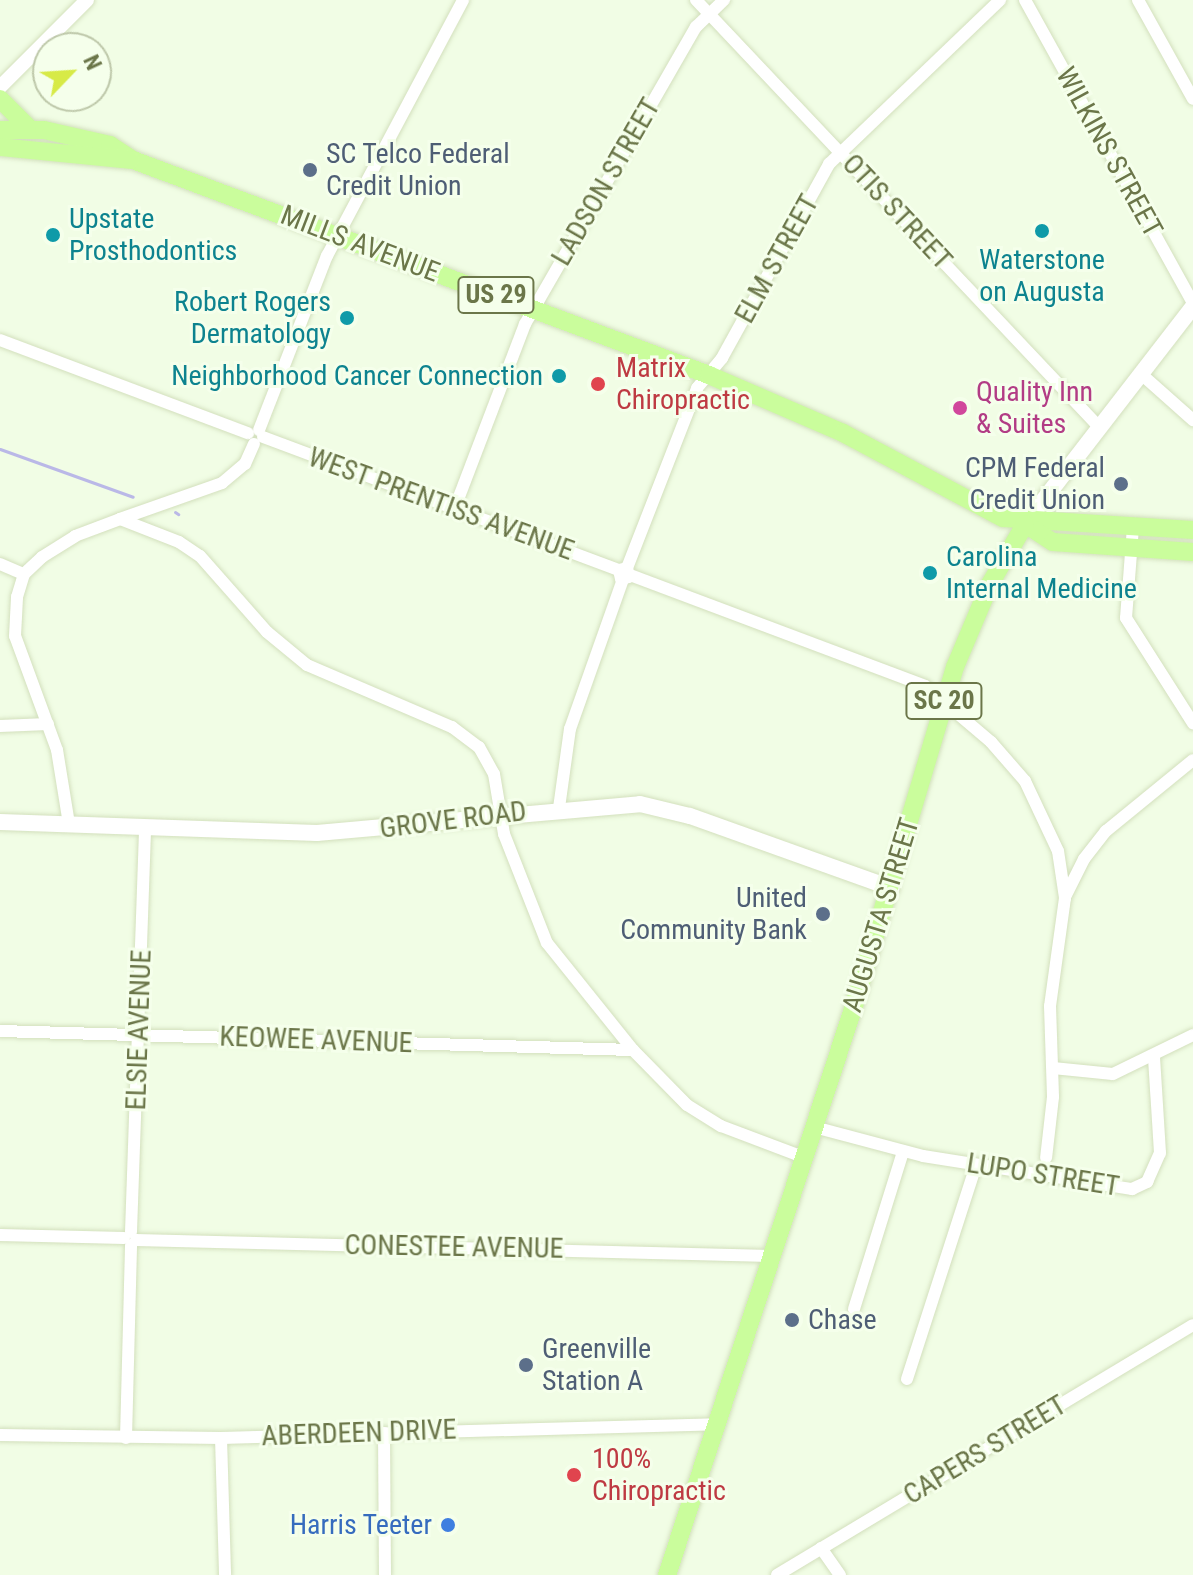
<!DOCTYPE html>
<style>
body{margin:0}
#map{position:relative;width:1193px;height:1575px;overflow:hidden;background:#f1fde5;font-family:"Roboto Condensed",sans-serif}
div>[style]{position:absolute}
[style*='--x']{left:calc(var(--x)*1px);top:calc(var(--y)*1px);width:calc(var(--w)*1px);rotate:calc(var(--a)*1deg)}
.stream>*{height:3px;margin:-1.5px;padding:0 1.5px;transform-origin:1.5px;border-radius:1.5px;background:#bab8e7}
.roads{filter:drop-shadow(0 0 2px #d3e0bd) drop-shadow(0 0 2px #d3e0bd)}
.minor>*{height:12px;margin:-6px;padding:0 6px;transform-origin:6px;border-radius:6px;background:#fff}
.tertiary>*{height:14px;margin:-7px;padding:0 7px;transform-origin:7px;border-radius:7px;background:#fff}
.secondary>*{height:16px;margin:-8px;padding:0 8px;transform-origin:8px;border-radius:8px;background:#fff}
.primary>*{height:18px;margin:-9px;padding:0 9px;transform-origin:9px;border-radius:9px;background:#cafd9c}
.dots>*{width:22px;height:22px;translate:-50% -50%;box-sizing:border-box;border:4px solid #f5ffeb;border-radius:50%}
span{translate:-50% -50%;white-space:nowrap;text-align:center;line-height:1.15;-webkit-text-stroke:6px #f5ffeb;paint-order:stroke}
.shield-label span{padding:2px 6px;background:#f5ffeb;border:2px solid;border-radius:6px;-webkit-text-stroke-width:0}
.shield-label{font-size:26px;color:#6b7649;font-weight:700}
.street-label{font-size:28px;color:#6b7649}
.service-label{font-size:28px;color:#4e5e75}
.left{translate:0 -50%;text-align:left}
.right{translate:-100% -50%;text-align:right}
.culture-label{font-size:28px;color:#0d838f}
.health-label{font-size:28px;color:#be3a42}
.hotel-label{font-size:28px;color:#b23c85}
.shop-label{font-size:28px;color:#366cbe}
.north{position:absolute;left:32px;top:32px;width:80px;height:80px;box-sizing:border-box;background:#f5ffeb;border:2px solid #bec8aa;border-radius:50%;rotate:65deg;font-size:22px;font-weight:700;line-height:32px;text-align:center;color:#6b7649}
.north::after{content:'';display:block;margin:auto;width:28px;height:36px;background:#d7ea47;clip-path:polygon(50% 0,100% 100%,50% 72%,0 100%)}
</style>
<div id="map">
<div class="stream">
<div style="--x:0;--y:449;--w:141;--a:19.8"></div>
<div style="--x:175;--y:512;--w:4;--a:34"></div>
</div>
<div class="roads">
<div class="minor">
<div style="--x:696;--y:0;--w:584;--a:46.66"></div>
<div style="--x:1025;--y:0;--w:346;--a:61"></div>
<div style="--x:1138;--y:0;--w:113;--a:60.9"></div>
<div style="--x:0;--y:340;--w:265;--a:20.6"></div>
<div style="--x:1140;--y:373;--w:71;--a:41.6"></div>
<div style="--x:259;--y:430;--w:187;--a:-68.7"></div>
<div style="--x:327;--y:256;--w:290;--a:-62"></div>
<div style="--x:263;--y:437;--w:380;--a:20.5"></div>
<div style="--x:619;--y:570;--w:8;--a:-14"></div>
<div style="--x:627;--y:568;--w:9;--a:77"></div>
<div style="--x:629;--y:577;--w:8;--a:166"></div>
<div style="--x:621;--y:579;--w:9;--a:-103"></div>
<div style="--x:454;--y:510;--w:199;--a:-69.1"></div>
<div style="--x:525;--y:324;--w:343;--a:-60.1"></div>
<div style="--x:696;--y:27;--w:39;--a:-44"></div>
<div style="--x:120;--y:519;--w:108;--a:-19.4"></div>
<div style="--x:222;--y:483;--w:30;--a:-40"></div>
<div style="--x:245;--y:464;--w:22;--a:-66"></div>
<div style="--x:1133;--y:527;--w:91;--a:94.4"></div>
<div style="--x:1126;--y:618;--w:125;--a:57.5"></div>
<div style="--x:0;--y:564;--w:26;--a:23"></div>
<div style="--x:627;--y:568;--w:193;--a:-68.7"></div>
<div style="--x:697;--y:388;--w:39;--a:-50"></div>
<div style="--x:722;--y:358;--w:222;--a:-61.1"></div>
<div style="--x:829;--y:164;--w:237;--a:-43.8"></div>
<div style="--x:630;--y:575;--w:315;--a:20.6"></div>
<div style="--x:925;--y:686;--w:87;--a:40.3"></div>
<div style="--x:991;--y:742;--w:52;--a:48.9"></div>
<div style="--x:1025;--y:781;--w:77;--a:64.8"></div>
<div style="--x:1058;--y:851;--w:48;--a:81.5"></div>
<div style="--x:1065;--y:898;--w:109;--a:97.9"></div>
<div style="--x:1050;--y:1006;--w:91;--a:88.1"></div>
<div style="--x:1053;--y:1097;--w:61;--a:96.5"></div>
<div style="--x:0;--y:726;--w:48;--a:-2.4"></div>
<div style="--x:559;--y:808;--w:80;--a:-82.1"></div>
<div style="--x:570;--y:729;--w:159;--a:-70.5"></div>
<div style="--x:69;--y:824;--w:75;--a:-99.2"></div>
<div style="--x:57;--y:750;--w:121;--a:-110.2"></div>
<div style="--x:15;--y:636;--w:39;--a:-87"></div>
<div style="--x:17;--y:597;--w:24;--a:-73"></div>
<div style="--x:24;--y:574;--w:25;--a:-43"></div>
<div style="--x:42;--y:557;--w:39;--a:-32"></div>
<div style="--x:75;--y:536;--w:48;--a:-20.7"></div>
<div style="--x:120;--y:519;--w:63;--a:21.3"></div>
<div style="--x:179;--y:542;--w:25;--a:34"></div>
<div style="--x:200;--y:556;--w:101;--a:48.6"></div>
<div style="--x:267;--y:632;--w:52;--a:39.5"></div>
<div style="--x:307;--y:665;--w:158;--a:23.2"></div>
<div style="--x:452;--y:727;--w:34;--a:37"></div>
<div style="--x:479;--y:747;--w:31;--a:61"></div>
<div style="--x:494;--y:774;--w:61;--a:80.5"></div>
<div style="--x:504;--y:834;--w:117;--a:68.5"></div>
<div style="--x:547;--y:943;--w:137;--a:51.2"></div>
<div style="--x:633;--y:1050;--w:77;--a:45.5"></div>
<div style="--x:687;--y:1105;--w:40;--a:32"></div>
<div style="--x:721;--y:1126;--w:88;--a:20.7"></div>
<div style="--x:1066;--y:895;--w:40;--a:-63.4"></div>
<div style="--x:1084;--y:859;--w:36;--a:-52"></div>
<div style="--x:1106;--y:831;--w:112;--a:-39.2"></div>
<div style="--x:0;--y:1031;--w:633;--a:1.72"></div>
<div style="--x:1053;--y:1068;--w:60;--a:5.7"></div>
<div style="--x:1113;--y:1074;--w:89;--a:-26"></div>
<div style="--x:814;--y:1127;--w:113;--a:14.9"></div>
<div style="--x:923;--y:1156;--w:212;--a:9"></div>
<div style="--x:1132;--y:1189;--w:17;--a:-25"></div>
<div style="--x:1147;--y:1182;--w:32;--a:-66"></div>
<div style="--x:1160;--y:1153;--w:96;--a:-93.6"></div>
<div style="--x:131;--y:1232;--w:404;--a:-88"></div>
<div style="--x:0;--y:1235;--w:124;--a:1.4"></div>
<div style="--x:136;--y:1240;--w:635;--a:1.44"></div>
<div style="--x:854;--y:1309;--w:164;--a:-72.7"></div>
<div style="--x:907;--y:1379;--w:224;--a:-72.1"></div>
<div style="--x:384;--y:1433;--w:142;--a:89.6"></div>
<div style="--x:0;--y:1435;--w:221;--a:0.8"></div>
<div style="--x:221;--y:1438;--w:496;--a:-1.6"></div>
<div style="--x:126;--y:1438;--w:193;--a:-88.5"></div>
<div style="--x:221;--y:1438;--w:137;--a:88.3"></div>
<div style="--x:821;--y:1548;--w:33;--a:55"></div>
<div style="--x:777;--y:1575;--w:485;--a:-31"></div>
</div>
<div class="tertiary">
<div style="--x:0;--y:87;--w:123;--a:-45"></div>
</div>
<div class="secondary">
<div style="--x:1025;--y:524;--w:274;--a:-52.3"></div>
<div style="--x:0;--y:822;--w:317;--a:2"></div>
<div style="--x:317;--y:833;--w:324;--a:-5.1"></div>
<div style="--x:640;--y:804;--w:51;--a:13.5"></div>
<div style="--x:690;--y:816;--w:214;--a:19.7"></div>
</div>
<div class="primary">
<div style="--x:0;--y:99;--w:44;--a:45"></div>
<div style="--x:0;--y:130;--w:44;--a:0"></div>
<div style="--x:44;--y:130;--w:68;--a:12.8"></div>
<div style="--x:110;--y:145;--w:27;--a:33"></div>
<div style="--x:133;--y:160;--w:615;--a:20.47"></div>
<div style="--x:709;--y:375;--w:146;--a:23.4"></div>
<div style="--x:843;--y:433;--w:181;--a:28"></div>
<div style="--x:1003;--y:518;--w:190;--a:3.6"></div>
<div style="--x:0;--y:147;--w:131;--a:5.7"></div>
<div style="--x:1025;--y:524;--w:33;--a:33"></div>
<div style="--x:1053;--y:542;--w:140;--a:4.1"></div>
<div style="--x:667;--y:1575;--w:596;--a:-71.81"></div>
<div style="--x:853;--y:1009;--w:357;--a:-73.4"></div>
<div style="--x:955;--y:667;--w:90;--a:-67.1"></div>
<div style="--x:990;--y:584;--w:69;--a:-59.7"></div>
</div>
</div>
<div class="dots">
<div style="left:310px;top:170px;background:#5c6f8a"></div>
<div style="left:1042px;top:231px;background:#0f9aa8"></div>
<div style="left:53px;top:235px;background:#0f9aa8"></div>
<div style="left:347px;top:318px;background:#0f9aa8"></div>
<div style="left:559px;top:376px;background:#0f9aa8"></div>
<div style="left:598px;top:384px;background:#e0444e"></div>
<div style="left:960px;top:408px;background:#d1479c"></div>
<div style="left:1121px;top:484px;background:#5c6f8a"></div>
<div style="left:930px;top:573px;background:#0f9aa8"></div>
<div style="left:823px;top:914px;background:#5c6f8a"></div>
<div style="left:792px;top:1320px;background:#5c6f8a"></div>
<div style="left:526px;top:1365px;background:#5c6f8a"></div>
<div style="left:574px;top:1475px;background:#e0444e"></div>
<div style="left:448px;top:1525px;background:#3f7fe0"></div>
</div>
<div class="shield-label">
<span style="left:496px;top:295px">US 29</span>
<span style="left:944px;top:701px">SC 20</span>
</div>
<div class="street-label">
<span style="left:1109px;top:152px;rotate:61deg">WILKINS STREET</span>
<span style="left:606px;top:182px;rotate:-60deg">LADSON STREET</span>
<span style="left:897px;top:212px;rotate:47deg">OTIS STREET</span>
<span style="left:360px;top:244px;rotate:21deg">MILLS AVENUE</span>
<span style="left:777px;top:259px;rotate:-61deg">ELM STREET</span>
<span style="left:441px;top:504px;rotate:20deg">WEST PRENTISS AVENUE</span>
<span style="left:453px;top:820px;rotate:-7deg">GROVE ROAD</span>
<span style="left:881px;top:915px;rotate:-73deg">AUGUSTA STREET</span>
<span style="left:139px;top:1030px;rotate:-88deg">ELSIE AVENUE</span>
<span style="left:316px;top:1040px;rotate:2deg">KEOWEE AVENUE</span>
<span style="left:1043px;top:1175px;rotate:9deg">LUPO STREET</span>
<span style="left:454px;top:1247px;rotate:1deg">CONESTEE AVENUE</span>
<span style="left:359px;top:1433px;rotate:-2deg">ABERDEEN DRIVE</span>
<span style="left:985px;top:1450px;rotate:-31deg">CAPERS STREET</span>
</div>
<div class="service-label">
<span class="left" style="left:326px;top:170px">SC Telco Federal<br>Credit Union</span>
<span class="right" style="left:1105px;top:484px">CPM Federal<br>Credit Union</span>
<span class="right" style="left:807px;top:914px">United<br>Community Bank</span>
<span class="left" style="left:808px;top:1320px">Chase</span>
<span class="left" style="left:542px;top:1365px">Greenville<br>Station A</span>
</div>
<div class="culture-label">
<span class="left" style="left:69px;top:235px">Upstate<br>Prosthodontics</span>
<span style="left:1042px;top:276px">Waterstone<br>on Augusta</span>
<span class="right" style="left:331px;top:318px">Robert Rogers<br>Dermatology</span>
<span class="right" style="left:543px;top:376px">Neighborhood Cancer Connection</span>
<span class="left" style="left:946px;top:573px">Carolina<br>Internal Medicine</span>
</div>
<div class="health-label">
<span class="left" style="left:616px;top:384px">Matrix<br>Chiropractic</span>
<span class="left" style="left:592px;top:1475px">100%<br>Chiropractic</span>
</div>
<div class="hotel-label">
<span class="left" style="left:976px;top:408px">Quality Inn<br>&amp; Suites</span>
</div>
<div class="shop-label">
<span class="right" style="left:432px;top:1525px">Harris Teeter</span>
</div>
<div class="north">N</div>
</div>
